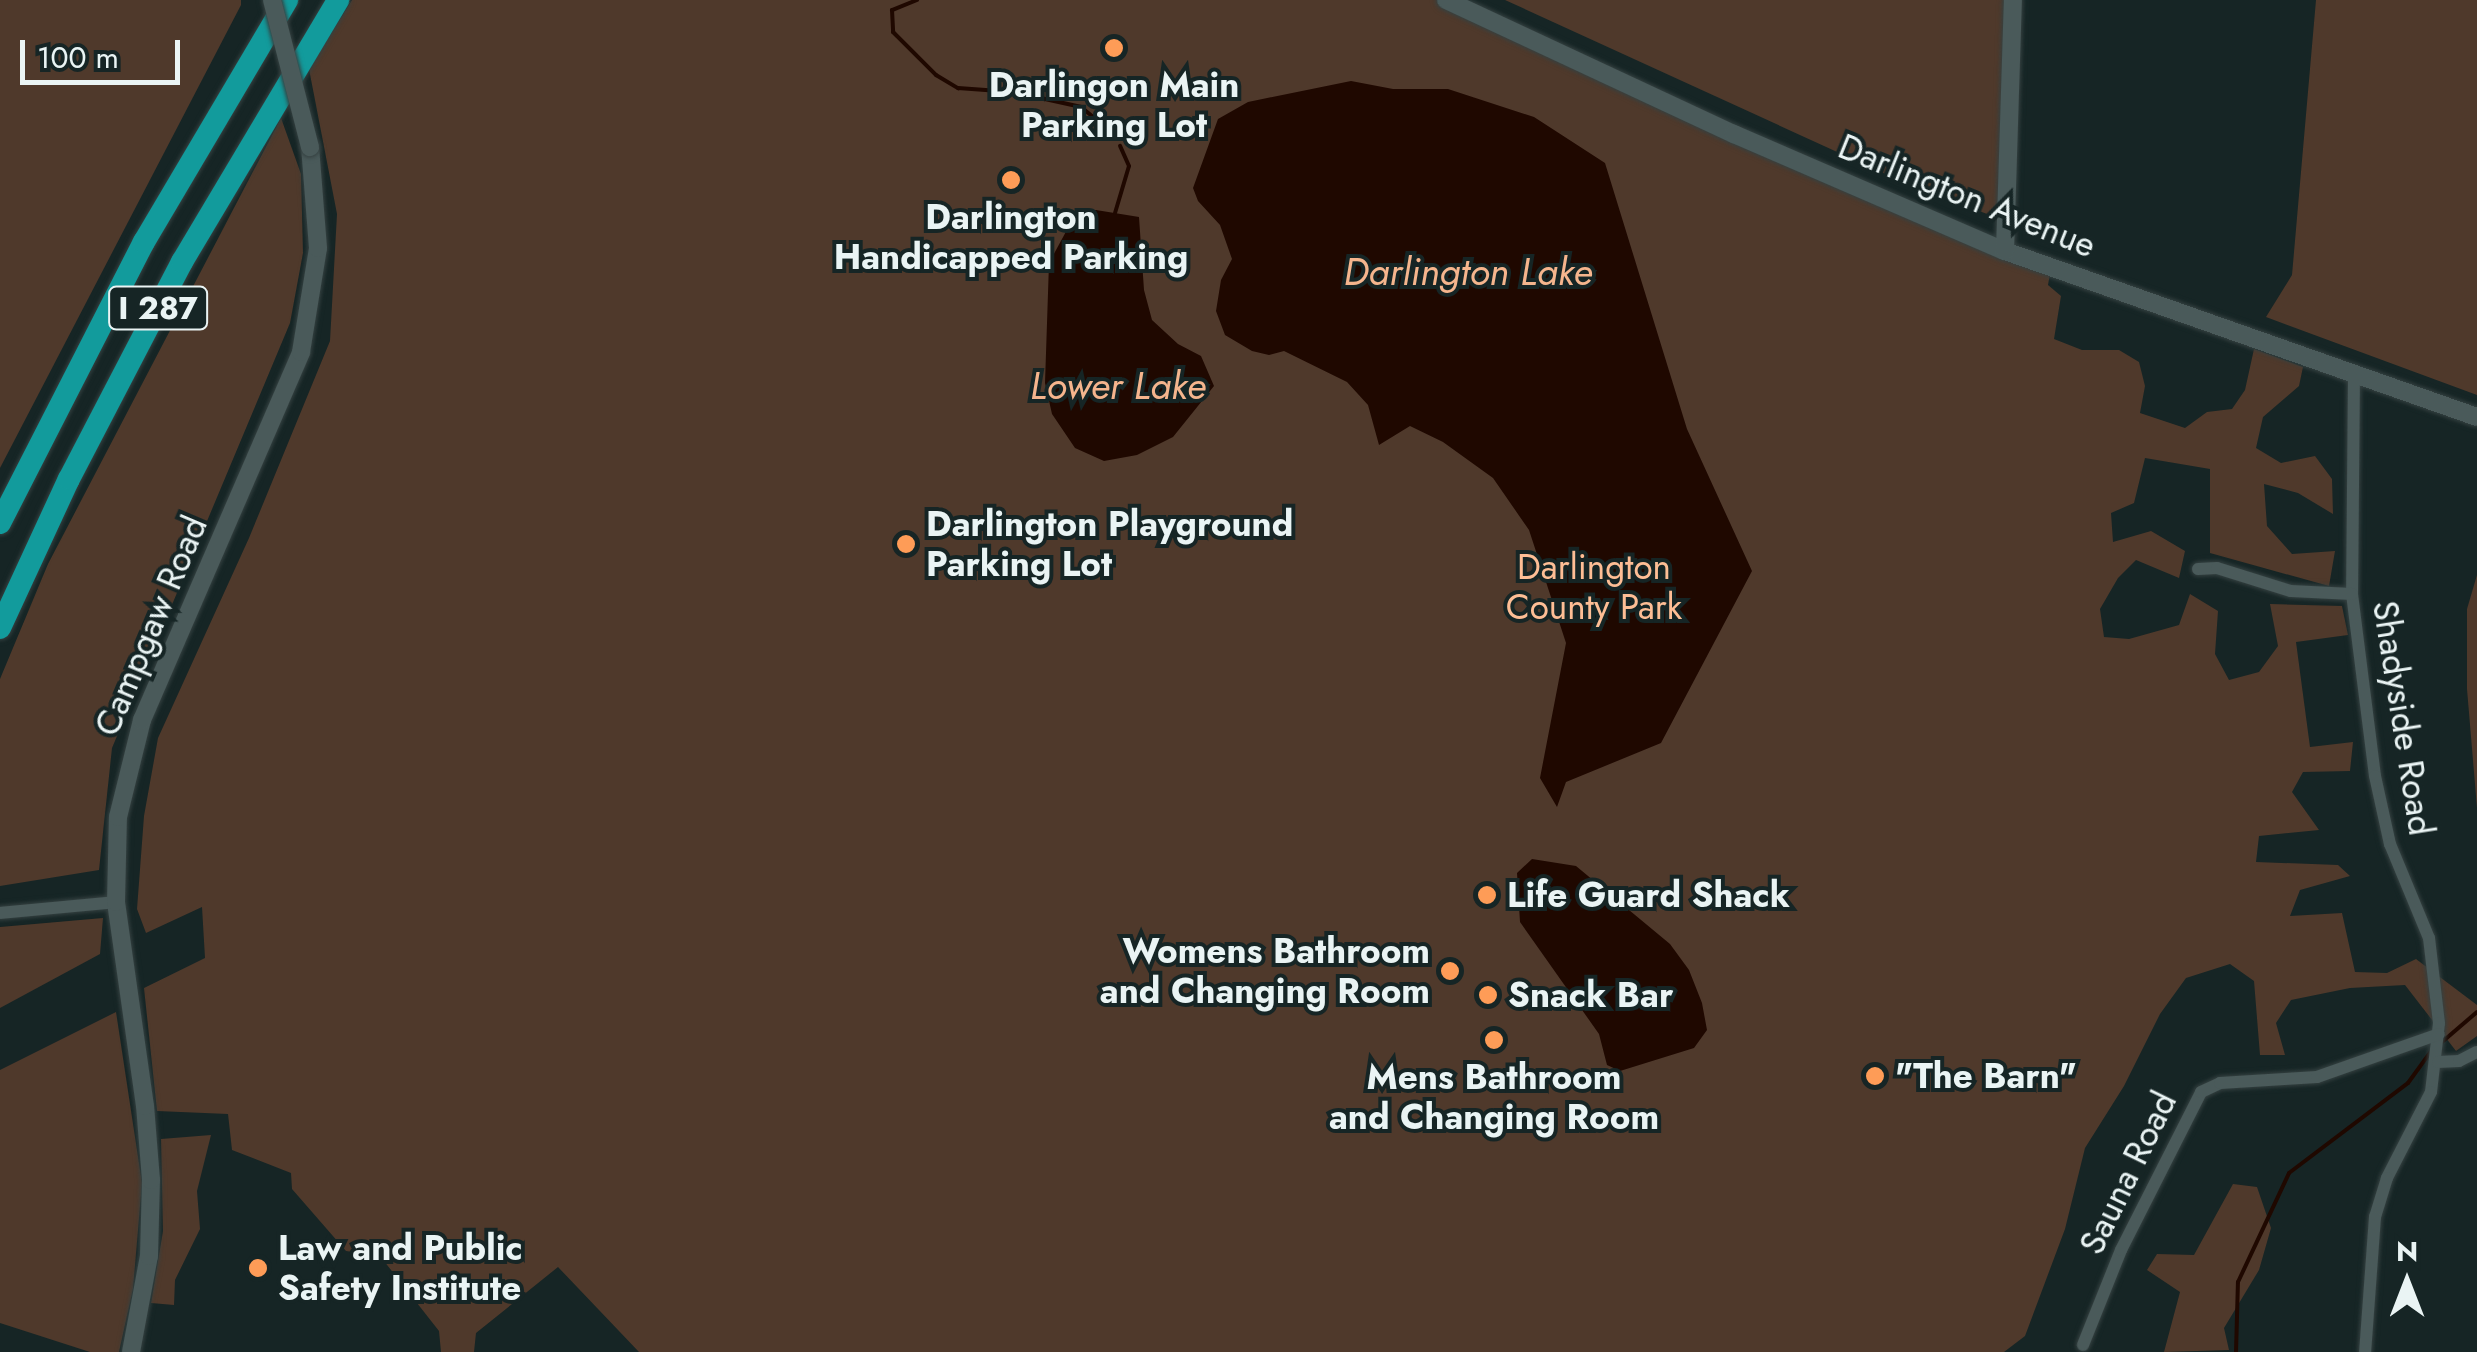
<!DOCTYPE html>
<style>
body{margin:0}
#map{position:relative;width:2477px;height:1352px;overflow:hidden;background:#162525;font-family:Jost,sans-serif}
div>[style]{position:absolute}
[style*='--x']{left:calc(var(--x)*1px);top:calc(var(--y)*1px);width:calc(var(--w)*1px);rotate:calc(var(--a)*1deg)}
.green>*{inset:0;background:#4f392b}
.water>*{inset:0;background:#1f0800}
.stream>*{height:4px;margin:-2px;padding:0 2px;transform-origin:2px;border-radius:2px;background:#1f0800}
.roads{filter:drop-shadow(0 0 2px #354141) drop-shadow(0 0 2px #354141)}
.street>*{height:12px;margin:-6px;padding:0 6px;transform-origin:6px;border-radius:6px;background:#4a5a5a}
.secondary>*{height:18px;margin:-9px;padding:0 9px;transform-origin:9px;border-radius:9px;background:#4a5a5a}
.highway>*{height:22px;margin:-11px;padding:0 11px;transform-origin:11px;border-radius:11px;background:#129b9c}
.bridges{filter:drop-shadow(0 0 2px #354141) drop-shadow(0 0 2px #354141)}
.secondary-bridge>*{height:18px;margin:-9px;padding:0 9px;transform-origin:9px;border-radius:9px;background:#4a5a5a}
.dots>*{width:28px;height:28px;translate:-50% -50%;box-sizing:border-box;border:5px solid #162525;border-radius:50%}
span{translate:-50% -50%;white-space:nowrap;text-align:center;line-height:1.15;-webkit-text-stroke:8px #162525;paint-order:stroke}
.shield-label span{padding:2px 8px;background:#162525;border:2px solid;border-radius:8px;-webkit-text-stroke-width:0}
.shield-label{font-size:32px;color:#eaf4f4;font-weight:700}
.poi-label{font-size:35px;color:#eaf4f4;font-weight:700}
.left{translate:0 -50%;text-align:left}
.right{translate:-100% -50%;text-align:right}
.street-label{font-size:35px;color:#eaf4f4}
.park-label{font-size:35px;color:#febe95}
.water-label{font-size:38px;color:#f5b58d;font-style:italic}
.north{position:absolute;left:2357px;top:1232px;width:100px;height:100px;-webkit-text-stroke:8px #162525;paint-order:stroke;rotate:0deg;font-size:28px;font-weight:700;line-height:40px;text-align:center;color:#eaf4f4}
.north::after{content:'';display:block;margin:auto;width:35px;height:45px;background:#eaf4f4;clip-path:polygon(50% 0,100% 100%,50% 72%,0 100%)}
.scale{position:absolute;left:20px;top:40px;width:160px;height:45px;box-sizing:border-box;border:5px solid #eaf4f4;border-top:0;padding-left:12px;font-size:30px;line-height:35px;white-space:nowrap;color:#eaf4f4;-webkit-text-stroke:8px #162525;paint-order:stroke}
</style>
<div id="map">
<div class="green">
<div style="clip-path:polygon(0 0,241px 0,241px 5px,0 468px)"></div>
<div style="clip-path:polygon(352px 0,1446px 0,2051px 268px,2048px 285px,2061px 296px,2054px 339px,2082px 350px,2119px 350px,2139px 362px,2145px 386px,2140px 413px,2185px 428px,2207px 412px,2232px 409px,2245px 390px,2254px 349px,2303px 367px,2299px 386px,2263px 417px,2256px 448px,2281px 463px,2315px 456px,2332px 479px,2333px 514px,2298px 493px,2264px 484px,2267px 526px,2292px 554px,2335px 551px,2329px 586px,2210px 553px,2210px 469px,2145px 458px,2134px 503px,2111px 513px,2113px 542px,2151px 531px,2185px 551px,2179px 578px,2136px 560px,2118px 578px,2100px 609px,2104px 637px,2129px 639px,2179px 625px,2190px 594px,2218px 611px,2215px 654px,2229px 680px,2259px 672px,2278px 646px,2270px 604px,2342px 606px,2348px 635px,2296px 642px,2310px 747px,2353px 742px,2350px 771px,2303px 772px,2292px 792px,2319px 830px,2259px 836px,2256px 862px,2338px 865px,2350px 876px,2300px 890px,2290px 916px,2342px 913px,2355px 972px,2387px 973px,2416px 959px,2477px 1005px,2477px 1036px,2456px 1051px,2405px 985px,2350px 988px,2291px 1000px,2276px 1023px,2285px 1055px,2260px 1055px,2254px 981px,2230px 964px,2186px 978px,2160px 1014px,2124px 1086px,2085px 1148px,2065px 1229px,2025px 1336px,2004px 1352px,639px 1352px,558px 1267px,476px 1333px,474px 1352px,441px 1352px,439px 1331px,380px 1256px,346px 1251px,292px 1189px,291px 1173px,232px 1150px,228px 1114px,157px 1111px,144px 988px,205px 958px,202px 907px,146px 933px,137px 909px,144px 816px,158px 738px,249px 538px,330px 341px,337px 214px,309px 69px)"></div>
<div style="clip-path:polygon(1505px 0,2014px 0,2003px 220px,1905px 183px)"></div>
<div style="clip-path:polygon(2316px 0,2477px 0,2477px 395px,2266px 317px,2292px 275px)"></div>
<div style="clip-path:polygon(281px 118px,301px 174px,303px 253px,290px 323px,112px 748px,99px 870px,0 886px,0 679px,48px 564px)"></div>
<div style="clip-path:polygon(2477px 575px,2477px 808px,2467px 689px,2467px 609px)"></div>
<div style="clip-path:polygon(103px 918px,100px 954px,0 1008px,0 927px)"></div>
<div style="clip-path:polygon(116px 1012px,142px 1183px,133px 1289px,119px 1352px,90px 1352px,0 1323px,0 1070px)"></div>
<div style="clip-path:polygon(211px 1135px,197px 1191px,200px 1229px,175px 1280px,174px 1305px,151px 1303px,163px 1231px,161px 1139px)"></div>
<div style="clip-path:polygon(2233px 1184px,2257px 1187px,2271px 1228px,2259px 1270px,2224px 1328px,2229px 1350px,2164px 1352px,2180px 1292px,2147px 1270px,2157px 1254px,2194px 1255px)"></div>
</div>
<div class="water">
<div style="clip-path:polygon(1351px 81px,1393px 89px,1448px 89px,1534px 117px,1605px 163px,1687px 429px,1752px 571px,1661px 743px,1566px 782px,1557px 807px,1540px 778px,1566px 643px,1529px 530px,1493px 478px,1443px 442px,1410px 426px,1379px 445px,1368px 405px,1347px 382px,1284px 351px,1269px 355px,1252px 351px,1225px 335px,1216px 311px,1221px 280px,1232px 259px,1220px 225px,1198px 201px,1193px 188px,1218px 119px,1248px 102px)"></div>
<div style="clip-path:polygon(1096px 210px,1139px 217px,1144px 290px,1152px 320px,1178px 344px,1201px 356px,1214px 386px,1173px 437px,1137px 455px,1104px 461px,1075px 448px,1052px 414px,1045px 383px,1049px 263px,1075px 215px)"></div>
<div style="clip-path:polygon(1532px 859px,1576px 866px,1670px 944px,1689px 970px,1702px 1003px,1707px 1030px,1694px 1048px,1620px 1071px,1607px 1065px,1599px 1034px,1520px 922px,1517px 873px)"></div>
</div>
<div class="stream">
<div style="--x:917;--y:0;--w:27;--a:158"></div>
<div style="--x:892;--y:10;--w:22;--a:87"></div>
<div style="--x:893;--y:32;--w:61;--a:45"></div>
<div style="--x:936;--y:75;--w:26;--a:31"></div>
<div style="--x:958;--y:88;--w:55;--a:4.2"></div>
<div style="--x:1013;--y:92;--w:70;--a:12.4"></div>
<div style="--x:1081;--y:107;--w:43;--a:39.3"></div>
<div style="--x:1115;--y:213;--w:49;--a:-73.4"></div>
<div style="--x:1129;--y:166;--w:22;--a:-114"></div>
<div style="--x:2442;--y:1042;--w:46;--a:-40.6"></div>
<div style="--x:2236;--y:1352;--w:70;--a:-88.4"></div>
<div style="--x:2238;--y:1282;--w:120;--a:-64.9"></div>
<div style="--x:2289;--y:1173;--w:149;--a:-37.1"></div>
<div style="--x:2408;--y:1083;--w:39;--a:-54"></div>
</div>
<div class="roads">
<div class="street">
<div style="--x:2354;--y:372;--w:222;--a:90.5"></div>
<div style="--x:2352;--y:594;--w:183;--a:82.8"></div>
<div style="--x:2375;--y:776;--w:70;--a:77.6"></div>
<div style="--x:2390;--y:844;--w:102;--a:67.5"></div>
<div style="--x:2429;--y:938;--w:86;--a:83.3"></div>
<div style="--x:2439;--y:1023;--w:69;--a:96.6"></div>
<div style="--x:2431;--y:1092;--w:97;--a:117.1"></div>
<div style="--x:2387;--y:1178;--w:41;--a:107.1"></div>
<div style="--x:2375;--y:1217;--w:135;--a:94.2"></div>
<div style="--x:2198;--y:569;--w:19;--a:-3"></div>
<div style="--x:2217;--y:568;--w:77;--a:17.3"></div>
<div style="--x:2291;--y:591;--w:61;--a:2.8"></div>
<div style="--x:0;--y:913;--w:117;--a:-5.4"></div>
<div style="--x:2438;--y:1062;--w:21;--a:-3"></div>
<div style="--x:2459;--y:1061;--w:20;--a:-27"></div>
<div style="--x:2083;--y:1345;--w:102;--a:-68.2"></div>
<div style="--x:2121;--y:1250;--w:177;--a:-63.1"></div>
<div style="--x:2201;--y:1092;--w:21;--a:-25"></div>
<div style="--x:2220;--y:1083;--w:97;--a:-3.5"></div>
<div style="--x:2317;--y:1077;--w:129;--a:-19.4"></div>
</div>
<div class="secondary">
<div style="--x:1446;--y:0;--w:318;--a:25"></div>
<div style="--x:1734;--y:134;--w:295;--a:23.4"></div>
<div style="--x:2005;--y:251;--w:500;--a:19.38"></div>
<div style="--x:2005;--y:251;--w:251;--a:-88.2"></div>
<div style="--x:131;--y:1352;--w:98;--a:-79.4"></div>
<div style="--x:149;--y:1256;--w:76;--a:-88.5"></div>
<div style="--x:151;--y:1180;--w:74;--a:-94.6"></div>
<div style="--x:145;--y:1106;--w:206;--a:-98.1"></div>
<div style="--x:116;--y:902;--w:85;--a:-88.7"></div>
<div style="--x:118;--y:817;--w:100;--a:-76.1"></div>
<div style="--x:142;--y:720;--w:401;--a:-66.6"></div>
<div style="--x:301;--y:352;--w:105;--a:-80.7"></div>
<div style="--x:318;--y:248;--w:101;--a:-94.5"></div>
</div>
<div class="highway">
<div style="--x:0;--y:523;--w:316;--a:-62.9"></div>
<div style="--x:144;--y:242;--w:281;--a:-59.4"></div>
<div style="--x:0;--y:628;--w:164;--a:-65.2"></div>
<div style="--x:69;--y:479;--w:245;--a:-62.5"></div>
<div style="--x:182;--y:262;--w:305;--a:-59.2"></div>
</div>
</div>
<div class="bridges">
<div class="secondary-bridge">
<div style="--x:272;--y:0;--w:152;--a:75.5"></div>
</div>
</div>
<div class="dots">
<div style="left:1114px;top:48px;background:#fe9c57"></div>
<div style="left:1011px;top:180px;background:#fe9c57"></div>
<div style="left:906px;top:544px;background:#fe9c57"></div>
<div style="left:1487px;top:895px;background:#fe9c57"></div>
<div style="left:1450px;top:971px;background:#fe9c57"></div>
<div style="left:1488px;top:995px;background:#fe9c57"></div>
<div style="left:1494px;top:1040px;background:#fe9c57"></div>
<div style="left:1875px;top:1076px;background:#fe9c57"></div>
<div style="left:258px;top:1268px;background:#fe9c57"></div>
</div>
<div class="shield-label">
<span style="left:158px;top:308px">I 287</span>
</div>
<div class="poi-label">
<span style="left:1114px;top:105px">Darlingon Main<br>Parking Lot</span>
<span style="left:1011px;top:237px">Darlington<br>Handicapped Parking</span>
<span class="left" style="left:926px;top:544px">Darlington Playground<br>Parking Lot</span>
<span class="left" style="left:1507px;top:895px">Life Guard Shack</span>
<span class="right" style="left:1430px;top:971px">Womens Bathroom<br>and Changing Room</span>
<span class="left" style="left:1508px;top:995px">Snack Bar</span>
<span class="left" style="left:1895px;top:1076px">"The Barn"</span>
<span style="left:1494px;top:1097px">Mens Bathroom<br>and Changing Room</span>
<span class="left" style="left:278px;top:1268px">Law and Public<br>Safety Institute</span>
</div>
<div class="street-label">
<span style="left:1967px;top:196px;rotate:22deg">Darlington Avenue</span>
<span style="left:151px;top:626px;rotate:-67deg">Campgaw Road</span>
<span style="left:2403px;top:718px;rotate:81deg">Shadyside Road</span>
<span style="left:2128px;top:1173px;rotate:-64deg">Sauna Road</span>
</div>
<div class="park-label">
<span style="left:1594px;top:587px">Darlington<br>County Park</span>
</div>
<div class="water-label">
<span style="left:1468px;top:272px">Darlington Lake</span>
<span style="left:1118px;top:386px">Lower Lake</span>
</div>
<div class="north">N</div>
<div class="scale">100 m</div>
</div>
